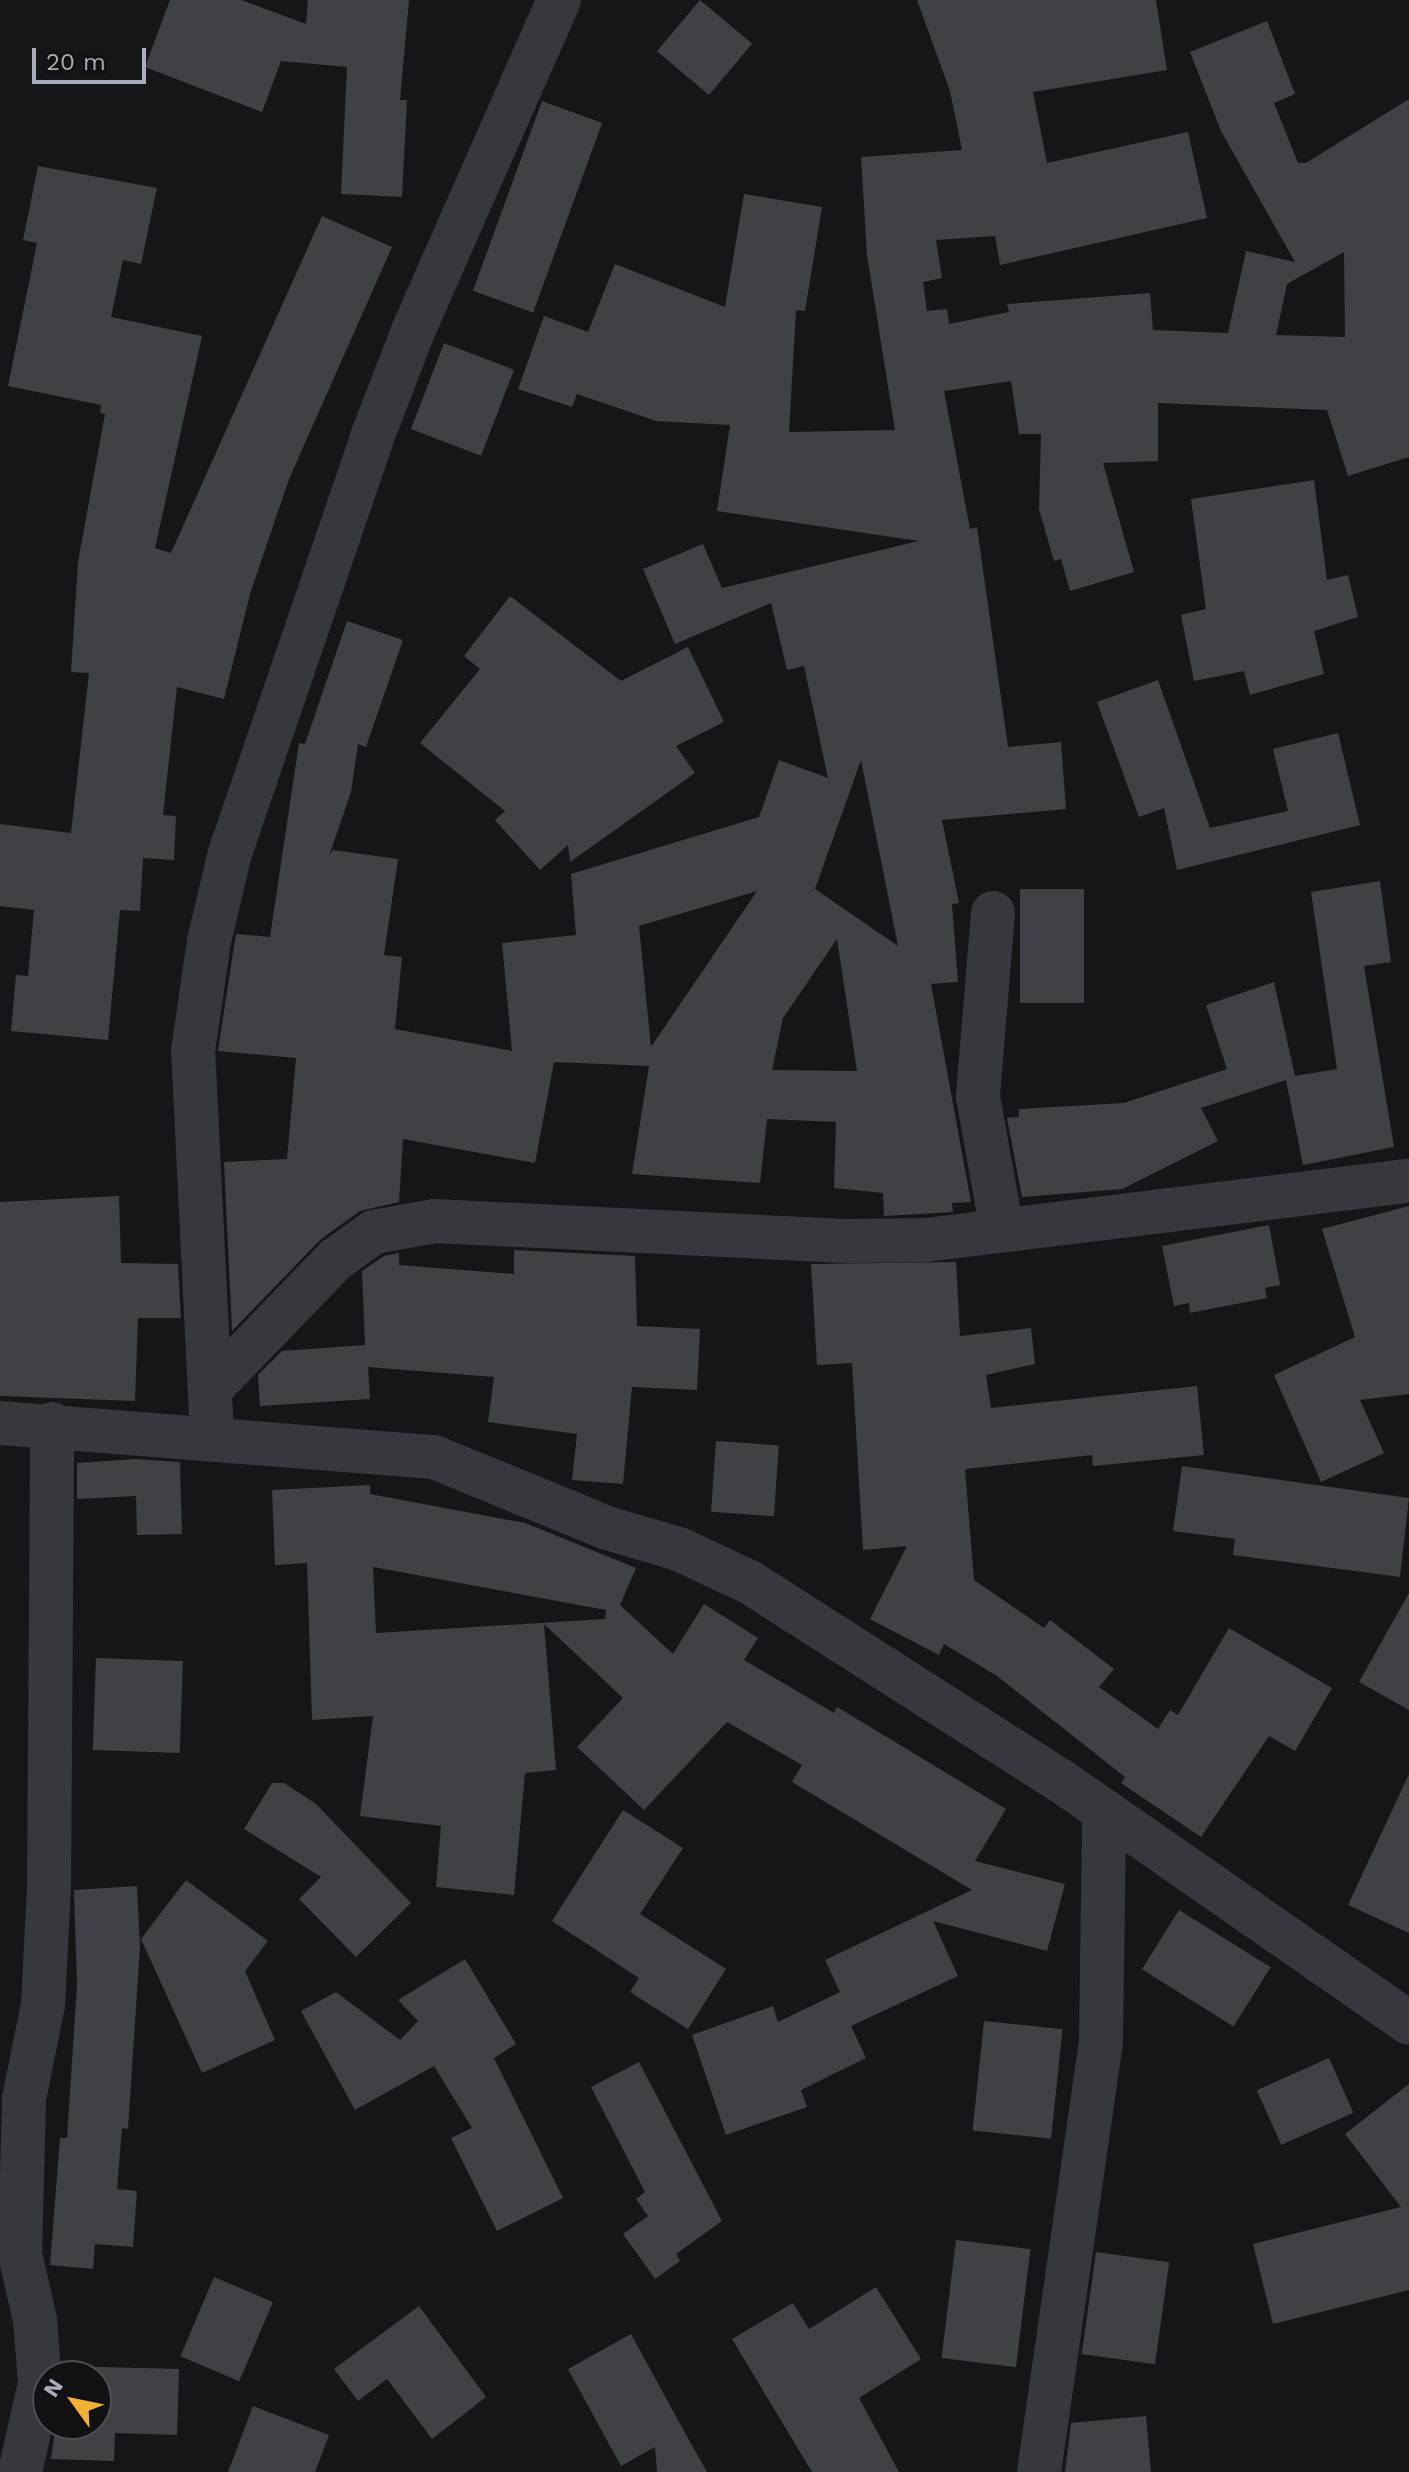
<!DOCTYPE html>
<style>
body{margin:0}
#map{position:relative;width:1409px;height:2472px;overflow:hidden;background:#161618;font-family:"Work Sans",sans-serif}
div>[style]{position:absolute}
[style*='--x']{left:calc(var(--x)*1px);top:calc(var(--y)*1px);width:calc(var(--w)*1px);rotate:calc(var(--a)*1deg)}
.building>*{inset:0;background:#404145;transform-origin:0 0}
.minor>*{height:44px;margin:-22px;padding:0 22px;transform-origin:22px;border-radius:22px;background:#37383d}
span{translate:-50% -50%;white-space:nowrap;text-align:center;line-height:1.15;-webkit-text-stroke:6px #111113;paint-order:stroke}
.north{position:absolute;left:32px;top:2360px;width:80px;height:80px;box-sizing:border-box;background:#111113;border:2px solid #4d4f55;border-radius:50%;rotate:303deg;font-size:22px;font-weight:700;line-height:32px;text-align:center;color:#a8adb8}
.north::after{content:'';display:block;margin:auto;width:28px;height:36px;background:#f2b134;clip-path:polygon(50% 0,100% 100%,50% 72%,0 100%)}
.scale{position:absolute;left:32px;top:48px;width:114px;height:36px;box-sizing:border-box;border:4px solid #a8adb8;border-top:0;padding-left:10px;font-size:24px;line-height:28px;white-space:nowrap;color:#a8adb8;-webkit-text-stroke:6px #111113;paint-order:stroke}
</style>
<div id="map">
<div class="building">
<div style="clip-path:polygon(170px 0,241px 0,306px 24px,308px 0,409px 0,400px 100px,407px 100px,402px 197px,341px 194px,347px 67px,281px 61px,262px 112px,145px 67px)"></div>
<div style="left:700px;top:0;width:68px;height:67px;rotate:40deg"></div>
<div style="clip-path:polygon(evenodd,917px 0,1156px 0,1167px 70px,1033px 92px,1047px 163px,1188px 132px,1207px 218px,1000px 265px,995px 236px,936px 240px,942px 278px,923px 282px,927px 311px,947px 309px,949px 324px,1009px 312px,1007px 304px,1150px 293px,1153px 330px,1228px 333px,1246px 251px,1295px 262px,1221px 131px,1190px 52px,1267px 21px,1295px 94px,1274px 103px,1298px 163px,1306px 163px,1409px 99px,1409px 457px,1348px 476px,1327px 410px,1158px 403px,1158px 461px,1103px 463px,1134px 572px,1070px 591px,1061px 559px,1054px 561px,1039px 509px,1041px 434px,1019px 434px,1011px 381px,944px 391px,970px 529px,977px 527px,1008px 747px,1061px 742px,1066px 809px,942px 820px,959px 903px,952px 904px,958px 982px,931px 984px,971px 1202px,952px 1203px,953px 1212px,884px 1216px,883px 1193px,834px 1188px,836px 1122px,767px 1119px,760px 1183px,632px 1174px,649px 1066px,554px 1062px,535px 1163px,403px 1139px,399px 1202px,360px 1211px,321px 1239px,232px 1331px,224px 1162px,287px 1159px,296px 1058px,218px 1051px,234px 946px,236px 934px,270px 937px,299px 743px,305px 744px,347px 621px,403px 640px,366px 747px,358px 744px,351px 792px,329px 856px,333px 850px,398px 859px,384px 955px,402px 957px,395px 1029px,512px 1051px,502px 943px,576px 935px,571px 874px,759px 817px,779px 760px,828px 778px,804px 666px,787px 670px,771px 603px,675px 644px,643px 569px,703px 544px,722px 588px,919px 541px,717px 511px,730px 425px,656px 421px,577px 394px,572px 407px,518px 389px,544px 316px,588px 332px,615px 264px,725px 307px,744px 194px,822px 207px,805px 311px,796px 310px,789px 432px,895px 430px,867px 255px,861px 157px,962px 150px,950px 91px,917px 0,1344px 252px,1345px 337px,1276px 335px,1287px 284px,1344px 252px,917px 0,861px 760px,898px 946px,815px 889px,861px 760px,917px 0,757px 891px,651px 1047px,639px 926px,757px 891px,917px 0,837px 939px,857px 1071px,772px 1070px,783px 1018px,837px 939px)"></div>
<div style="left:542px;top:101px;width:64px;height:202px;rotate:20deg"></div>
<div style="clip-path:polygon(38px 166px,157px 188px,141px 264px,123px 260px,111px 317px,202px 336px,155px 548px,171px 553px,322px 216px,392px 247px,289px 479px,250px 594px,224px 699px,177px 687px,163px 815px,176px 816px,174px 860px,143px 858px,140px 911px,120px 910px,108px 1040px,11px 1031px,16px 975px,28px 976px,34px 910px,0 906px,0 824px,71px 833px,89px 673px,71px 672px,78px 562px,105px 414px,100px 413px,101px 405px,8px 386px,37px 243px,23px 240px)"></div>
<div style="left:444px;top:343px;width:75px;height:92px;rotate:21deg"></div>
<div style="clip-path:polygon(1314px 480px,1327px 580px,1348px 575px,1358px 617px,1314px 631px,1324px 674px,1250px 695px,1244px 671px,1194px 681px,1181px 615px,1206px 609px,1191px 499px)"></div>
<div style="clip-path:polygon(510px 596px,621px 681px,688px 647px,724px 722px,676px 746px,695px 773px,570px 862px,568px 845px,540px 870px,495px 820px,505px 811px,420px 743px,480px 669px,464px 656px)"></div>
<div style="clip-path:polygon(1158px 680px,1210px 828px,1288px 811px,1273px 749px,1338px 733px,1360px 825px,1177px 870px,1164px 808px,1139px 817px,1097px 702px)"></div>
<div style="clip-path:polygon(1380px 881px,1391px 962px,1364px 966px,1394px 1147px,1303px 1165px,1286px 1080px,1201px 1108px,1218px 1141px,1122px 1189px,1022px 1197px,1007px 1118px,1019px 1117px,1019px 1109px,1124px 1103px,1227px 1069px,1206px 1005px,1274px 982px,1295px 1076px,1337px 1069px,1311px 892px)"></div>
<div style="left:1020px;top:889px;width:64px;height:114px"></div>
<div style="clip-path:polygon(119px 1196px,121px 1263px,178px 1264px,181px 1318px,138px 1318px,135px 1401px,0 1396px,0 1202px)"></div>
<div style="clip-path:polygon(1409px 1206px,1409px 1394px,1360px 1400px,1384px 1453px,1321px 1482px,1274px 1375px,1355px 1337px,1322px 1229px)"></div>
<div style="clip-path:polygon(1269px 1225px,1280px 1285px,1265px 1288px,1267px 1298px,1190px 1313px,1189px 1303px,1174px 1306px,1162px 1246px)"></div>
<div style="clip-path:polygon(514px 1250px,635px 1256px,637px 1326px,700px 1329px,697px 1390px,632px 1387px,623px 1484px,572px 1480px,577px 1434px,488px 1422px,494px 1377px,368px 1367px,370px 1399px,260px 1406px,258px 1375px,282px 1351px,365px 1345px,362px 1271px,384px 1256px,399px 1253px,399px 1265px,514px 1274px)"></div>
<div style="clip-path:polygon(956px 1262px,960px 1336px,1031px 1328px,1035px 1364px,986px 1375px,991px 1408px,1197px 1386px,1204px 1455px,1093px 1466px,1092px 1455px,965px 1469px,974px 1580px,1044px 1628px,1050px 1620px,1114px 1669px,1099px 1687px,1158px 1729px,1170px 1710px,1178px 1715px,1229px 1628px,1332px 1688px,1295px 1751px,1269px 1736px,1201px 1837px,1121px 1783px,1125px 1777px,997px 1676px,944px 1644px,939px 1655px,870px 1619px,907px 1546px,863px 1550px,852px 1363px,817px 1365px,811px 1264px)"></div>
<div style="left:716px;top:1441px;width:63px;height:71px;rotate:4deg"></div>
<div style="clip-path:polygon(135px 1459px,180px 1462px,182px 1534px,137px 1535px,136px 1496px,77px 1499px,77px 1463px)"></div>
<div style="clip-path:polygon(1182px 1466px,1409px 1498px,1400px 1577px,1233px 1555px,1235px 1539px,1173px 1531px)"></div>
<div style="clip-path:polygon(evenodd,370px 1485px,370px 1494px,525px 1523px,636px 1568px,620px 1605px,673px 1654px,704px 1604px,758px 1638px,744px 1660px,834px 1713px,837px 1707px,1006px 1809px,975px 1861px,1065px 1884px,1047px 1951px,933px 1921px,958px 1976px,851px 2026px,866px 2058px,801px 2090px,807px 2107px,726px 2135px,692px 2035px,773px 2006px,778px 2022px,840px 1992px,825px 1960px,972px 1890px,792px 1782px,802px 1765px,727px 1722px,644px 1810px,577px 1747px,623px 1698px,544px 1624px,556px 1770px,525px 1773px,514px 1895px,436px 1887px,441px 1826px,360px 1816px,373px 1716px,312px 1720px,307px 1563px,275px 1565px,272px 1490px,370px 1485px,373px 1567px,606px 1610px,605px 1619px,376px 1633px,373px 1567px)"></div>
<div style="clip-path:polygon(1409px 1593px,1409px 1710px,1359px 1682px)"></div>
<div style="left:96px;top:1658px;width:87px;height:92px;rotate:2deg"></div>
<div style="clip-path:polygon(1409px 1774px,1409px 1933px,1348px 1905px)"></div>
<div style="clip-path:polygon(272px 1783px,284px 1783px,316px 1804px,411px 1903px,356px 1957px,299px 1899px,321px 1877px,244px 1829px)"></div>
<div style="clip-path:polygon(623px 1810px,683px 1848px,640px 1914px,726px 1969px,688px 2029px,630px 1992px,639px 1978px,552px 1921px)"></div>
<div style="clip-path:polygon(186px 1880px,268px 1941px,245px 1971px,275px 2040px,202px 2073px,141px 1939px)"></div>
<div style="clip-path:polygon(137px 1886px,140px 1947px,128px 2129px,122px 2128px,117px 2189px,137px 2191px,133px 2247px,95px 2244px,93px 2269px,50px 2265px,60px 2138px,67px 2138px,77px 1985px,74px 1890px)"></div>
<div style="left:1179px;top:1910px;width:108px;height:70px;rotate:32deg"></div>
<div style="clip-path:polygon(465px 1959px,516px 2044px,494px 2058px,563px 2198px,497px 2231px,451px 2138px,472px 2128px,434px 2066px,355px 2110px,301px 2011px,336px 1992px,400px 2040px,418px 2021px,398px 2000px)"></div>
<div style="left:984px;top:2021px;width:79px;height:110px;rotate:6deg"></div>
<div style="left:1329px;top:2058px;width:60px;height:79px;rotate:66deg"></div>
<div style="clip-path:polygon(639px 2062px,722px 2221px,676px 2254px,680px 2261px,655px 2279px,623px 2234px,648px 2216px,636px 2199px,645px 2192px,591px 2087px)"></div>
<div style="clip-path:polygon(1409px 2084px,1409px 2290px,1273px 2324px,1253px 2244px,1401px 2207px,1345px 2134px)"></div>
<div style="left:956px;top:2240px;width:75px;height:119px;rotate:7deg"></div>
<div style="left:1096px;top:2252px;width:74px;height:103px;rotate:8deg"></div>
<div style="left:214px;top:2277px;width:64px;height:86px;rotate:23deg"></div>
<div style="clip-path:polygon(876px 2287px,921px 2359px,859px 2398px,899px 2472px,812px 2472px,732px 2339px,793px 2303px,809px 2329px)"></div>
<div style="clip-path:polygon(419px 2306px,486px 2397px,432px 2439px,387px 2379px,358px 2401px,334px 2369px)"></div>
<div style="clip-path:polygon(631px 2334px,684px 2431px,707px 2472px,657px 2472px,655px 2447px,621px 2466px,568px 2369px)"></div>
<div style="clip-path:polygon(64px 2366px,179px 2369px,177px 2435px,115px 2433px,114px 2461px,51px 2459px,56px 2424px,96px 2424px,96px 2376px,65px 2376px)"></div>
<div style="clip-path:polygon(253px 2406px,329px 2435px,315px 2472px,228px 2472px)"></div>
<div style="clip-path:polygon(1146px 2416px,1151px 2472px,1065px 2472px,1071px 2423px)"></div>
</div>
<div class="minor">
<div style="--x:993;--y:913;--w:185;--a:94.7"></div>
<div style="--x:978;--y:1097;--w:135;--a:79.8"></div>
<div style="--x:211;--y:1388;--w:180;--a:-45.9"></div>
<div style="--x:336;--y:1259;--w:47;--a:-35.4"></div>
<div style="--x:374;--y:1232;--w:62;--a:-10.2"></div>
<div style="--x:435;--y:1221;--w:415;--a:2.8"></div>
<div style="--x:850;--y:1241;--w:76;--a:-0.8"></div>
<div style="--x:926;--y:1240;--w:487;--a:-7"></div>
<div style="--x:0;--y:1423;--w:435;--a:4.5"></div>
<div style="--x:434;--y:1457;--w:187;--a:22.3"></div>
<div style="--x:607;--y:1528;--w:75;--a:16.3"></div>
<div style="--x:679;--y:1549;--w:80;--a:25.3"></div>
<div style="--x:751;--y:1583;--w:368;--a:32.6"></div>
<div style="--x:1061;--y:1781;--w:424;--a:34.8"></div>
<div style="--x:212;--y:1436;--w:385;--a:-92.8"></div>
<div style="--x:193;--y:1051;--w:111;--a:-81.7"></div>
<div style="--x:209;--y:941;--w:90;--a:-76.6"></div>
<div style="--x:230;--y:853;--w:436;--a:-71.1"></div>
<div style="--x:371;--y:440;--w:117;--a:-68.9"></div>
<div style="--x:413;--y:331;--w:362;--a:-66.2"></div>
<div style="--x:20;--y:2472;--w:91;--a:-77.3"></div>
<div style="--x:40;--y:2383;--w:63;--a:-94.5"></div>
<div style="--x:35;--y:2320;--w:68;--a:-102.8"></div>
<div style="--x:20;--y:2254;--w:155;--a:-88.5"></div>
<div style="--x:24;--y:2099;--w:96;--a:-78.6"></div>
<div style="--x:43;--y:2005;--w:117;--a:-87.1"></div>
<div style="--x:49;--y:1888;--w:464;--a:-89.6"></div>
<div style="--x:1039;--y:2472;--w:436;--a:-81.8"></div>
<div style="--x:1101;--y:2040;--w:229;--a:-89.2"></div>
</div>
<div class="north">N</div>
<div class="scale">20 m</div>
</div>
